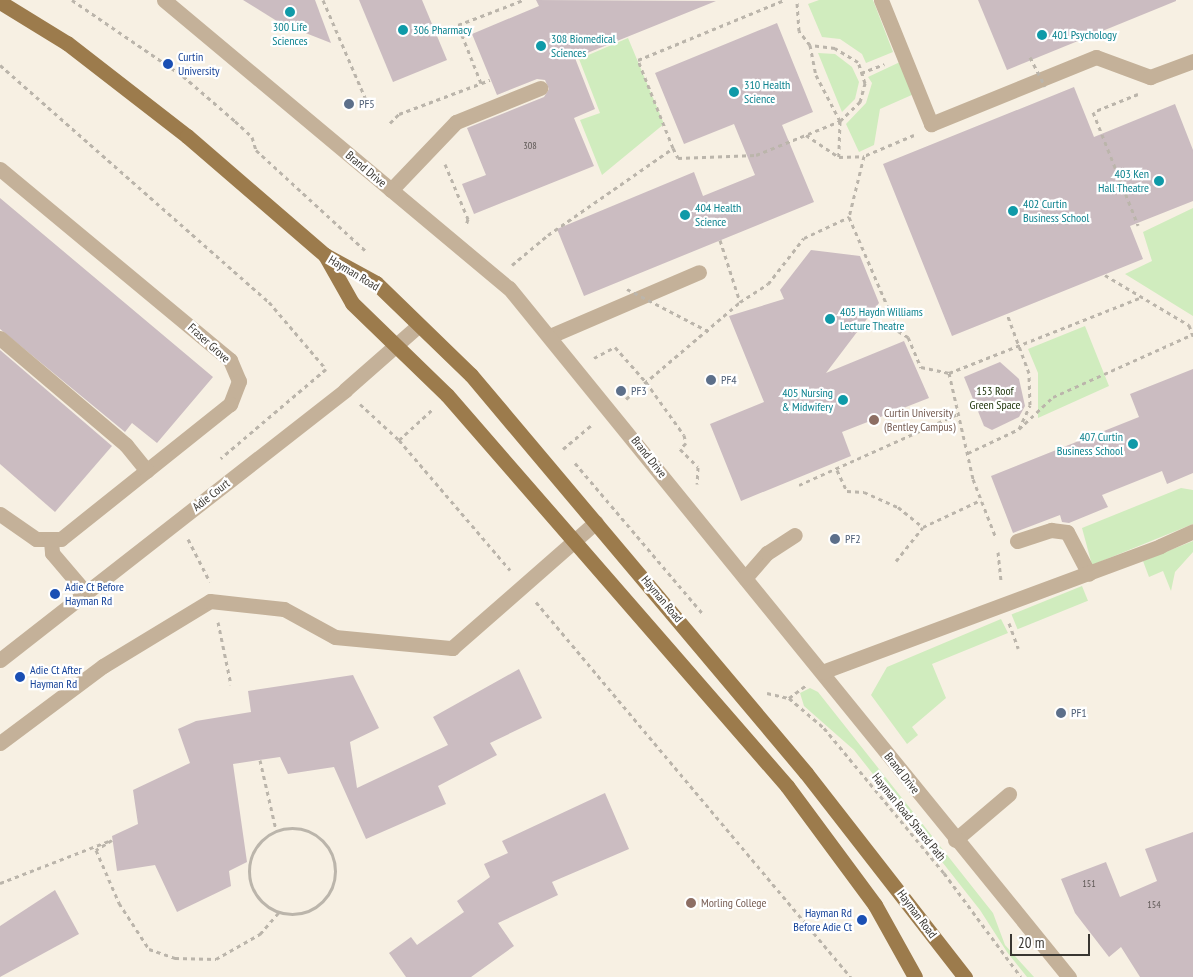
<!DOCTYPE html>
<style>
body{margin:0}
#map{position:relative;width:1193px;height:977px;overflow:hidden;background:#f7f0e3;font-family:"PT Sans Narrow",sans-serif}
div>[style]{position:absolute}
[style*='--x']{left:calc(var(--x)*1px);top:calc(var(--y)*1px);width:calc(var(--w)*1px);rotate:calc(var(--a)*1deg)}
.green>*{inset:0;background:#d0ecbe;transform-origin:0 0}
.building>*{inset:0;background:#cbbcc1}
.path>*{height:3px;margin-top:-1.5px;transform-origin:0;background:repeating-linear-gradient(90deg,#bbb5ab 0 4px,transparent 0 8px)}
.path>.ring{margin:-1.5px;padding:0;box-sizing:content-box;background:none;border:3px solid #bbb5ab;border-radius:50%}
.service>*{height:15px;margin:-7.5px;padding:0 7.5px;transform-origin:7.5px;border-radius:7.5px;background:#c4b199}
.minor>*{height:15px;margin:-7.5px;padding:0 7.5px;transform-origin:7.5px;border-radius:7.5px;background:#c4b199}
.primary>*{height:15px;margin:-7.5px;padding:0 7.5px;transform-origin:7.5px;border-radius:7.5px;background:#9c7b4c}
.path-bridge>*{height:3px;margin-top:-1.5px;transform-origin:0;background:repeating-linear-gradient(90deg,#bbb5ab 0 4px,transparent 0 8px)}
.dots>*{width:14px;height:14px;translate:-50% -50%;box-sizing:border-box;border:2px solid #fff;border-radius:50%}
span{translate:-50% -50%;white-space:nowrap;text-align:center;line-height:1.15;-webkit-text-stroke:4.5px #fff;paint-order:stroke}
.number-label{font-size:10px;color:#5e5855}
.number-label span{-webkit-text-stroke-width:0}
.culture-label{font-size:12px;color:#0d838f}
.left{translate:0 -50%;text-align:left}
.right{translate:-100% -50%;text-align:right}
.transit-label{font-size:12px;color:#164399}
.service-label{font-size:12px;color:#4e5e75}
.street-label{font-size:12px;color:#393631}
.park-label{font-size:12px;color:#233910}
.education-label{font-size:12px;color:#785e54}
.scale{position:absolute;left:1010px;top:934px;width:80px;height:22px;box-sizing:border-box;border:2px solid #393631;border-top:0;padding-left:6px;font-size:15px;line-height:18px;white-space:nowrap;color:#393631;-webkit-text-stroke:4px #fff;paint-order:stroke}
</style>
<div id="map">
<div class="green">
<div style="clip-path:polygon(819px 0,873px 0,893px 52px,866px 63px,862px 54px,840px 39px,822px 37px,808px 4px)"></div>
<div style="clip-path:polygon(628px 38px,664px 124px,602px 175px,580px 120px,600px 113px,579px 59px)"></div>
<div style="clip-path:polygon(818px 53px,835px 54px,852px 67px,859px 82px,855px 99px,842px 112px)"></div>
<div style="clip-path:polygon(900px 62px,914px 94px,880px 109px,874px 145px,859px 152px,846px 124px,866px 103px,872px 83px,868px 77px)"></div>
<div style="clip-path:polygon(1193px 208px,1193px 316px,1125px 274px,1152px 261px,1143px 232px)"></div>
<div style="clip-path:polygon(1085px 326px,1109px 386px,1038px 418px,1038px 373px,1028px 349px)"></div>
<div style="clip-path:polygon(1181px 488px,1193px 490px,1193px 524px,1092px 565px,1082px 528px)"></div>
<div style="clip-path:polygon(1193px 541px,1193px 552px,1175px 572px,1171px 591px,1163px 571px,1149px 577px,1143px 561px)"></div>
<div style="left:1082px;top:586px;width:16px;height:76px;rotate:68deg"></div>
<div style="clip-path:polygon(1001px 619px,1008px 633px,932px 664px,946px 698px,912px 727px,918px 735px,907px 744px,871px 695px,887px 667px)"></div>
<div style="clip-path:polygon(810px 688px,818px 692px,993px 913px,1005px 945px,1034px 977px,1027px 977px,1007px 952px,980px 910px,854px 750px,804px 706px,800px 693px)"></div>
</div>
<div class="building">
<div style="clip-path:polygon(243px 0,315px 0,331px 43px,280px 23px)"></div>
<div style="clip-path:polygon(359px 0,422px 0,447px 60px,393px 82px)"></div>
<div style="clip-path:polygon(536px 0,716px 1px,575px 58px,595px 109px,574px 118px,594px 166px,474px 214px,462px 184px,486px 175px,467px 128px,544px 97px,549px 89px,545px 80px,537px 79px,497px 95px,472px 34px,539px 6px)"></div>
<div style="clip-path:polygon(978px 0,1176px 0,1176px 1px,1007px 70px)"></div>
<div style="clip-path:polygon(777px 23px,813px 112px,782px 125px,814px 202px,584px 296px,557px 229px,694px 172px,703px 196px,755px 175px,734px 124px,684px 144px,655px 73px)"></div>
<div style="clip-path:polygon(1074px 87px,1094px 137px,1175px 104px,1193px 150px,1193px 201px,1130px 226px,1143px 259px,952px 336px,883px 164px)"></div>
<div style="clip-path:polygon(0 198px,213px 377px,157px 443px,132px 423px,125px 432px,0 329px)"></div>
<div style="clip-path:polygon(811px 250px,860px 256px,879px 303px,826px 373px,904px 341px,929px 398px,842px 432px,851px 456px,741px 501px,710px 424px,764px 402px,729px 316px,784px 299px,780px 290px)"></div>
<div style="clip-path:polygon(0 350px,112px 446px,55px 512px,0 464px)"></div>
<div style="clip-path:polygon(1000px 362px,1019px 379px,1025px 406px,1019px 417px,992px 430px,984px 426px,964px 377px)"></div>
<div style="clip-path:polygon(1193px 369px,1193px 473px,1167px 484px,1162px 471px,1102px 495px,1108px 507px,1069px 523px,1062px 522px,1060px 515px,1013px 533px,991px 476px,1139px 417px,1130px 394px)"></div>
<div style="clip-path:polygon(519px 669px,542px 718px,490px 743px,497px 755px,438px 786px,446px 804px,366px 839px,334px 767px,288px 774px,280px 757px,233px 764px,247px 862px,229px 871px,231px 886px,177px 912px,155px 865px,117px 871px,112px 836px,138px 824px,133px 790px,190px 763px,178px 729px,196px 721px,251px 712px,248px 691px,353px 675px,379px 728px,350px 742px,357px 788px,448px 745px,433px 717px)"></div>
<div style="clip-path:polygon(605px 793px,629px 849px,552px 882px,558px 895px,498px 923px,514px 946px,471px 977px,406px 977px,389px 953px,411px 937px,417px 945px,464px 912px,457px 901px,490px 877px,484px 864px,508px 853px,502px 841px)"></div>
<div style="clip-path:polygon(1193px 832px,1193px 977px,1140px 977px,1121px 947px,1109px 957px,1075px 913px,1061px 879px,1106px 862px,1120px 897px,1157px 881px,1145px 849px)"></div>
<div style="clip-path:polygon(55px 890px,79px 934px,0 977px,0 926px)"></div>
</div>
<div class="path">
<div style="--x:72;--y:0;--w:135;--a:34.4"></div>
<div style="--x:183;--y:76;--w:69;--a:40.9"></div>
<div style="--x:235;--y:121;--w:23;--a:43"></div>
<div style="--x:252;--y:137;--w:14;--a:73"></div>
<div style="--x:256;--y:150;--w:149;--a:42.6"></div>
<div style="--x:323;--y:0;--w:111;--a:66.7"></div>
<div style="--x:810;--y:45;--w:31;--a:79"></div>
<div style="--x:816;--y:75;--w:52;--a:62.4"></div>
<div style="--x:840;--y:121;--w:36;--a:92"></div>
<div style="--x:0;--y:65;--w:359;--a:41.4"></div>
<div style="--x:269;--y:302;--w:88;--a:49.6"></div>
<div style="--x:326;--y:369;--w:138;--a:139.7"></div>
<div style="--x:861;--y:73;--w:25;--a:-21"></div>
<div style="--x:481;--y:83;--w:62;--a:-111.6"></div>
<div style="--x:458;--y:25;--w:70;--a:-21"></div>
<div style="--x:1138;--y:94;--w:48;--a:158.2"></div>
<div style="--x:1093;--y:112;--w:122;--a:68.3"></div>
<div style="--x:390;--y:123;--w:13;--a:-45"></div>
<div style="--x:399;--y:114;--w:97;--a:-20.5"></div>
<div style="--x:806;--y:135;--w:40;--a:34"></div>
<div style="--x:839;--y:157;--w:25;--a:-2"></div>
<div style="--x:914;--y:135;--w:54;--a:157.2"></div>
<div style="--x:864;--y:156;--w:63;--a:103.8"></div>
<div style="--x:849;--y:217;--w:124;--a:66.7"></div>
<div style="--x:898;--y:331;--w:12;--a:31"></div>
<div style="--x:908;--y:337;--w:33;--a:67"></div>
<div style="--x:921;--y:367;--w:29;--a:12"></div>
<div style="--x:949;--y:373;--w:207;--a:-21.5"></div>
<div style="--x:673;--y:148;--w:11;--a:63"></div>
<div style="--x:678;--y:158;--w:78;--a:-2.2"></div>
<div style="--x:756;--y:155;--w:91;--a:-22"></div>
<div style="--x:840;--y:121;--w:28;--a:-44"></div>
<div style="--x:860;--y:102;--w:20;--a:-75"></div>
<div style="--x:865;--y:83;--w:22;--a:-108"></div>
<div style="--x:858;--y:62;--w:27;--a:-149"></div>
<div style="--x:835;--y:48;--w:25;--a:-173"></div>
<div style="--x:810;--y:45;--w:18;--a:-128"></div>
<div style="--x:799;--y:31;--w:31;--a:-94"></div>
<div style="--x:445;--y:164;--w:60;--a:67.3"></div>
<div style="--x:468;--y:219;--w:6;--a:108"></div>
<div style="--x:720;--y:240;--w:65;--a:72.1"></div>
<div style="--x:512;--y:265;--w:47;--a:-39.8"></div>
<div style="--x:548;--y:235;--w:152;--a:-34.8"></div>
<div style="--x:673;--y:148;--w:95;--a:-111.7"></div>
<div style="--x:638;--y:60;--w:158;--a:-22.3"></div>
<div style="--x:1105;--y:275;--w:98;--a:30.8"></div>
<div style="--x:1189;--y:325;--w:12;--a:70"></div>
<div style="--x:594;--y:358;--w:24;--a:-28"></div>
<div style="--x:615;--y:347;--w:47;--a:48.5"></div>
<div style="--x:646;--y:382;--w:65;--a:54.4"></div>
<div style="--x:684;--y:435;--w:8;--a:76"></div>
<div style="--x:686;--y:443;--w:8;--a:135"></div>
<div style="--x:680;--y:449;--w:25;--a:45"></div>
<div style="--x:698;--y:467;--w:17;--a:93"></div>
<div style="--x:949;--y:373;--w:109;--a:77.2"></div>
<div style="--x:973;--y:479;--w:63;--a:68.7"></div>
<div style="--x:626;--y:399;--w:150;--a:-40.4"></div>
<div style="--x:740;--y:302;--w:33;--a:-33"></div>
<div style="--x:768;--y:284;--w:58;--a:-52"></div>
<div style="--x:804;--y:238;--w:50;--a:-25"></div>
<div style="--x:360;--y:404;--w:53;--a:42.7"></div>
<div style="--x:399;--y:440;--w:171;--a:49.5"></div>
<div style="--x:1019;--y:429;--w:47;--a:-43.3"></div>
<div style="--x:1053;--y:397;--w:154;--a:-24.2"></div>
<div style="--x:399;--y:440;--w:46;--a:-42.4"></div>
<div style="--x:563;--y:449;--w:39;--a:-40"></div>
<div style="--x:968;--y:453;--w:56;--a:-25.2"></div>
<div style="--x:1019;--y:429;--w:26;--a:-65"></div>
<div style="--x:1030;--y:405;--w:32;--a:-92"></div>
<div style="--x:1029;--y:373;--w:63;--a:-110.4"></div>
<div style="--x:575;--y:463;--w:197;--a:49.7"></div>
<div style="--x:837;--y:470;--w:23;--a:65"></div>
<div style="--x:847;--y:491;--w:17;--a:3"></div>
<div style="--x:864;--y:492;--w:37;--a:24"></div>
<div style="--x:898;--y:507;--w:32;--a:39"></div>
<div style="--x:799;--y:485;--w:176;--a:-24.1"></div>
<div style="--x:188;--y:539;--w:48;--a:62.9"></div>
<div style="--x:998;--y:552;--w:31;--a:84"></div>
<div style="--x:896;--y:561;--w:43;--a:-51.5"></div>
<div style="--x:923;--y:527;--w:64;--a:-25"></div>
<div style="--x:536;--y:602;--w:490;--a:50"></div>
<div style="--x:218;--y:622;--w:64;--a:78.3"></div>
<div style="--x:1009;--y:623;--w:27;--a:70"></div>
<div style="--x:767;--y:693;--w:23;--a:13"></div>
<div style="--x:789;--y:698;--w:46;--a:40.6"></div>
<div style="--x:824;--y:728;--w:188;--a:50.4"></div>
<div style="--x:944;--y:873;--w:129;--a:53.5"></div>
<div style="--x:789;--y:698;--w:21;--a:-37"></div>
<div style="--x:260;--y:760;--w:72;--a:77.1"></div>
<div class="ring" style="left:249px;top:828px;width:83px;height:83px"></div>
<div style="--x:112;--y:840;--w:19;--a:148"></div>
<div style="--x:96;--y:850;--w:58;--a:66.5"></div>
<div style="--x:119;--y:903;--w:55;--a:56.9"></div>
<div style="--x:149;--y:949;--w:28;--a:19"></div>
<div style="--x:175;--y:958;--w:41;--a:1.4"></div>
<div style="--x:216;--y:959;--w:51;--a:-29.6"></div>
<div style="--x:260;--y:934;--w:29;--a:-49"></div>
<div style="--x:0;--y:883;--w:117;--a:-21.1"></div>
</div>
<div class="service">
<div style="--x:881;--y:0;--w:134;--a:68"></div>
<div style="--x:931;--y:124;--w:178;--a:-22.1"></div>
<div style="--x:1096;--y:57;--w:58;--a:20.3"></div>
<div style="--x:1150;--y:77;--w:46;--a:-20.4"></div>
<div style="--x:0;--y:169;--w:299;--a:39.7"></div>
<div style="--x:230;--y:360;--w:23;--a:67"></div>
<div style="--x:239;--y:381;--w:25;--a:111"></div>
<div style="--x:230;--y:404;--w:216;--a:141.4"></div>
<div style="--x:61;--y:539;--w:25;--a:180"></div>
<div style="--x:36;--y:539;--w:44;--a:-145.2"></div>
<div style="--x:391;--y:190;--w:94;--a:-46.3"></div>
<div style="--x:456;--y:122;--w:91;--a:-22"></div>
<div style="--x:550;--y:336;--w:162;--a:-23.2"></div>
<div style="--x:0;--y:338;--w:165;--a:40.3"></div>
<div style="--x:126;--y:445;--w:33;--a:51"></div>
<div style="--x:51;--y:541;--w:12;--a:85"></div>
<div style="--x:52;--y:553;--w:52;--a:49.6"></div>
<div style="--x:1017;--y:541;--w:36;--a:-18"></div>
<div style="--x:1051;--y:530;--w:16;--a:7"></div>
<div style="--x:1067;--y:532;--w:47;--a:62.4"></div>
<div style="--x:1160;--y:546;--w:36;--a:-24"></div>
<div style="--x:0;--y:743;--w:129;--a:-36.8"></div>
<div style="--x:103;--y:666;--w:125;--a:-31.3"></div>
<div style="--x:210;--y:601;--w:74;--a:6.2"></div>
<div style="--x:284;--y:609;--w:58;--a:28.8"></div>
<div style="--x:335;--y:637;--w:118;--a:5.4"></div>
<div style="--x:452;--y:648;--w:191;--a:-41.2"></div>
<div style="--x:955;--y:840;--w:71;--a:-40.4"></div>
</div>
<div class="minor">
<div style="--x:164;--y:0;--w:449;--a:39.9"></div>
<div style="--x:509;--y:288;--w:888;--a:50.9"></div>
<div style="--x:745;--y:578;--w:33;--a:-49"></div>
<div style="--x:767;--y:553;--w:33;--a:-33"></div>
<div style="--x:0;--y:660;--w:438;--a:-38"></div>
<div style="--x:345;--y:390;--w:98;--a:-41.3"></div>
<div style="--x:822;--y:672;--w:361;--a:-20.4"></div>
</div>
<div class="primary">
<div style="--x:0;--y:2;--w:79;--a:31.5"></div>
<div style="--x:67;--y:43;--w:152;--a:37.8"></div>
<div style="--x:187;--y:136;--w:182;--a:40.8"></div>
<div style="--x:325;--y:255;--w:58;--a:28.8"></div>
<div style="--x:376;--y:283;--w:132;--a:44.1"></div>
<div style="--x:471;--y:375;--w:520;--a:49.91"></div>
<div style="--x:806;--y:773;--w:259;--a:52.1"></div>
<div style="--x:325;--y:255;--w:55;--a:60.6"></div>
<div style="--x:352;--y:303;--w:132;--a:44.1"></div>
<div style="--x:447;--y:395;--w:518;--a:48.99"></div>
<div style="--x:787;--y:786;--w:148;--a:53.5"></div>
<div style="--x:875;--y:905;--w:82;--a:60.9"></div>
</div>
<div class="path-bridge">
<div style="--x:1030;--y:57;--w:33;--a:63"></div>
<div style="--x:627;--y:289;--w:93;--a:27.4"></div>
</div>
<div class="dots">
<div style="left:290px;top:12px;background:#0f9aa8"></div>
<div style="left:403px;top:30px;background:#0f9aa8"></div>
<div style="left:1042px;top:35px;background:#0f9aa8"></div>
<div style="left:541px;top:46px;background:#0f9aa8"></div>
<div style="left:168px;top:64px;background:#1a4fb4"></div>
<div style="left:734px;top:92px;background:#0f9aa8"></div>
<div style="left:349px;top:104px;background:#5c6f8a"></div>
<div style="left:1159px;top:181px;background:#0f9aa8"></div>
<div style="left:1013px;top:211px;background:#0f9aa8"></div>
<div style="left:685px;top:215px;background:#0f9aa8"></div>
<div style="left:830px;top:319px;background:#0f9aa8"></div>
<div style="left:711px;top:380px;background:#5c6f8a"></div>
<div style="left:621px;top:391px;background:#5c6f8a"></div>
<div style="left:843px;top:400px;background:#0f9aa8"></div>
<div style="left:874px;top:420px;background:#8d6e63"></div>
<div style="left:1133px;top:444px;background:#0f9aa8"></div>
<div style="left:835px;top:539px;background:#5c6f8a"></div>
<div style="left:55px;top:594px;background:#1a4fb4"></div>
<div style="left:20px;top:677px;background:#1a4fb4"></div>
<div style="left:1061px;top:713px;background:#5c6f8a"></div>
<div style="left:691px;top:903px;background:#8d6e63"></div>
<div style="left:862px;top:920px;background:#1a4fb4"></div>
</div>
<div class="number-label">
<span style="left:530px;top:146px">308</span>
<span style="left:1089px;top:884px">151</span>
<span style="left:1154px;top:905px">154</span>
</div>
<div class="culture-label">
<span style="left:290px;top:34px">300 Life<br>Sciences</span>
<span class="left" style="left:413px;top:30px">306 Pharmacy</span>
<span class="left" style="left:1052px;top:35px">401 Psychology</span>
<span class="left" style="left:551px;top:46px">308 Biomedical<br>Sciences</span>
<span class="left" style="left:744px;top:92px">310 Health<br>Science</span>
<span class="right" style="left:1149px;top:181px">403 Ken<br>Hall Theatre</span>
<span class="left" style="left:1023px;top:211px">402 Curtin<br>Business School</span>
<span class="left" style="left:695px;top:215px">404 Health<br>Science</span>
<span class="left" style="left:840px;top:319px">405 Haydn Williams<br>Lecture Theatre</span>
<span class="right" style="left:833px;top:400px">405 Nursing<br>&amp; Midwifery</span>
<span class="right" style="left:1123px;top:444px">407 Curtin<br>Business School</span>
</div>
<div class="transit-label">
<span class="left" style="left:178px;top:64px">Curtin<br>University</span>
<span class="left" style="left:65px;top:594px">Adie Ct Before<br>Hayman Rd</span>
<span class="left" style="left:30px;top:677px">Adie Ct After<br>Hayman Rd</span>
<span class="right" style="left:852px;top:920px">Hayman Rd<br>Before Adie Ct</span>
</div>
<div class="service-label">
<span class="left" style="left:359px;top:104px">PF5</span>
<span class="left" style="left:721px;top:380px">PF4</span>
<span class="left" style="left:631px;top:391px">PF3</span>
<span class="left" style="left:845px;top:539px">PF2</span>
<span class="left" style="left:1071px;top:713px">PF1</span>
</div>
<div class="street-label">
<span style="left:366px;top:169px;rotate:40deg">Brand Drive</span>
<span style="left:354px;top:273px;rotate:31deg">Hayman Road</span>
<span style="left:209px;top:343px;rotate:42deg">Fraser Grove</span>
<span style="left:649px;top:457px;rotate:52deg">Brand Drive</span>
<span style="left:211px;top:495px;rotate:-38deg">Adie Court</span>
<span style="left:662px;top:599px;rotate:50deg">Hayman Road</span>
<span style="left:902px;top:773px;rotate:52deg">Brand Drive</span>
<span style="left:909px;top:817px;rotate:51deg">Hayman Road Shared Path</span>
<span style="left:917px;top:914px;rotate:53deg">Hayman Road</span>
</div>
<div class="park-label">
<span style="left:995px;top:398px">153 Roof<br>Green Space</span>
</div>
<div class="education-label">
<span class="left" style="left:884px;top:420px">Curtin University<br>(Bentley Campus)</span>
<span class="left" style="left:701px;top:903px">Morling College</span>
</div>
<div class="scale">20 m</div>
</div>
